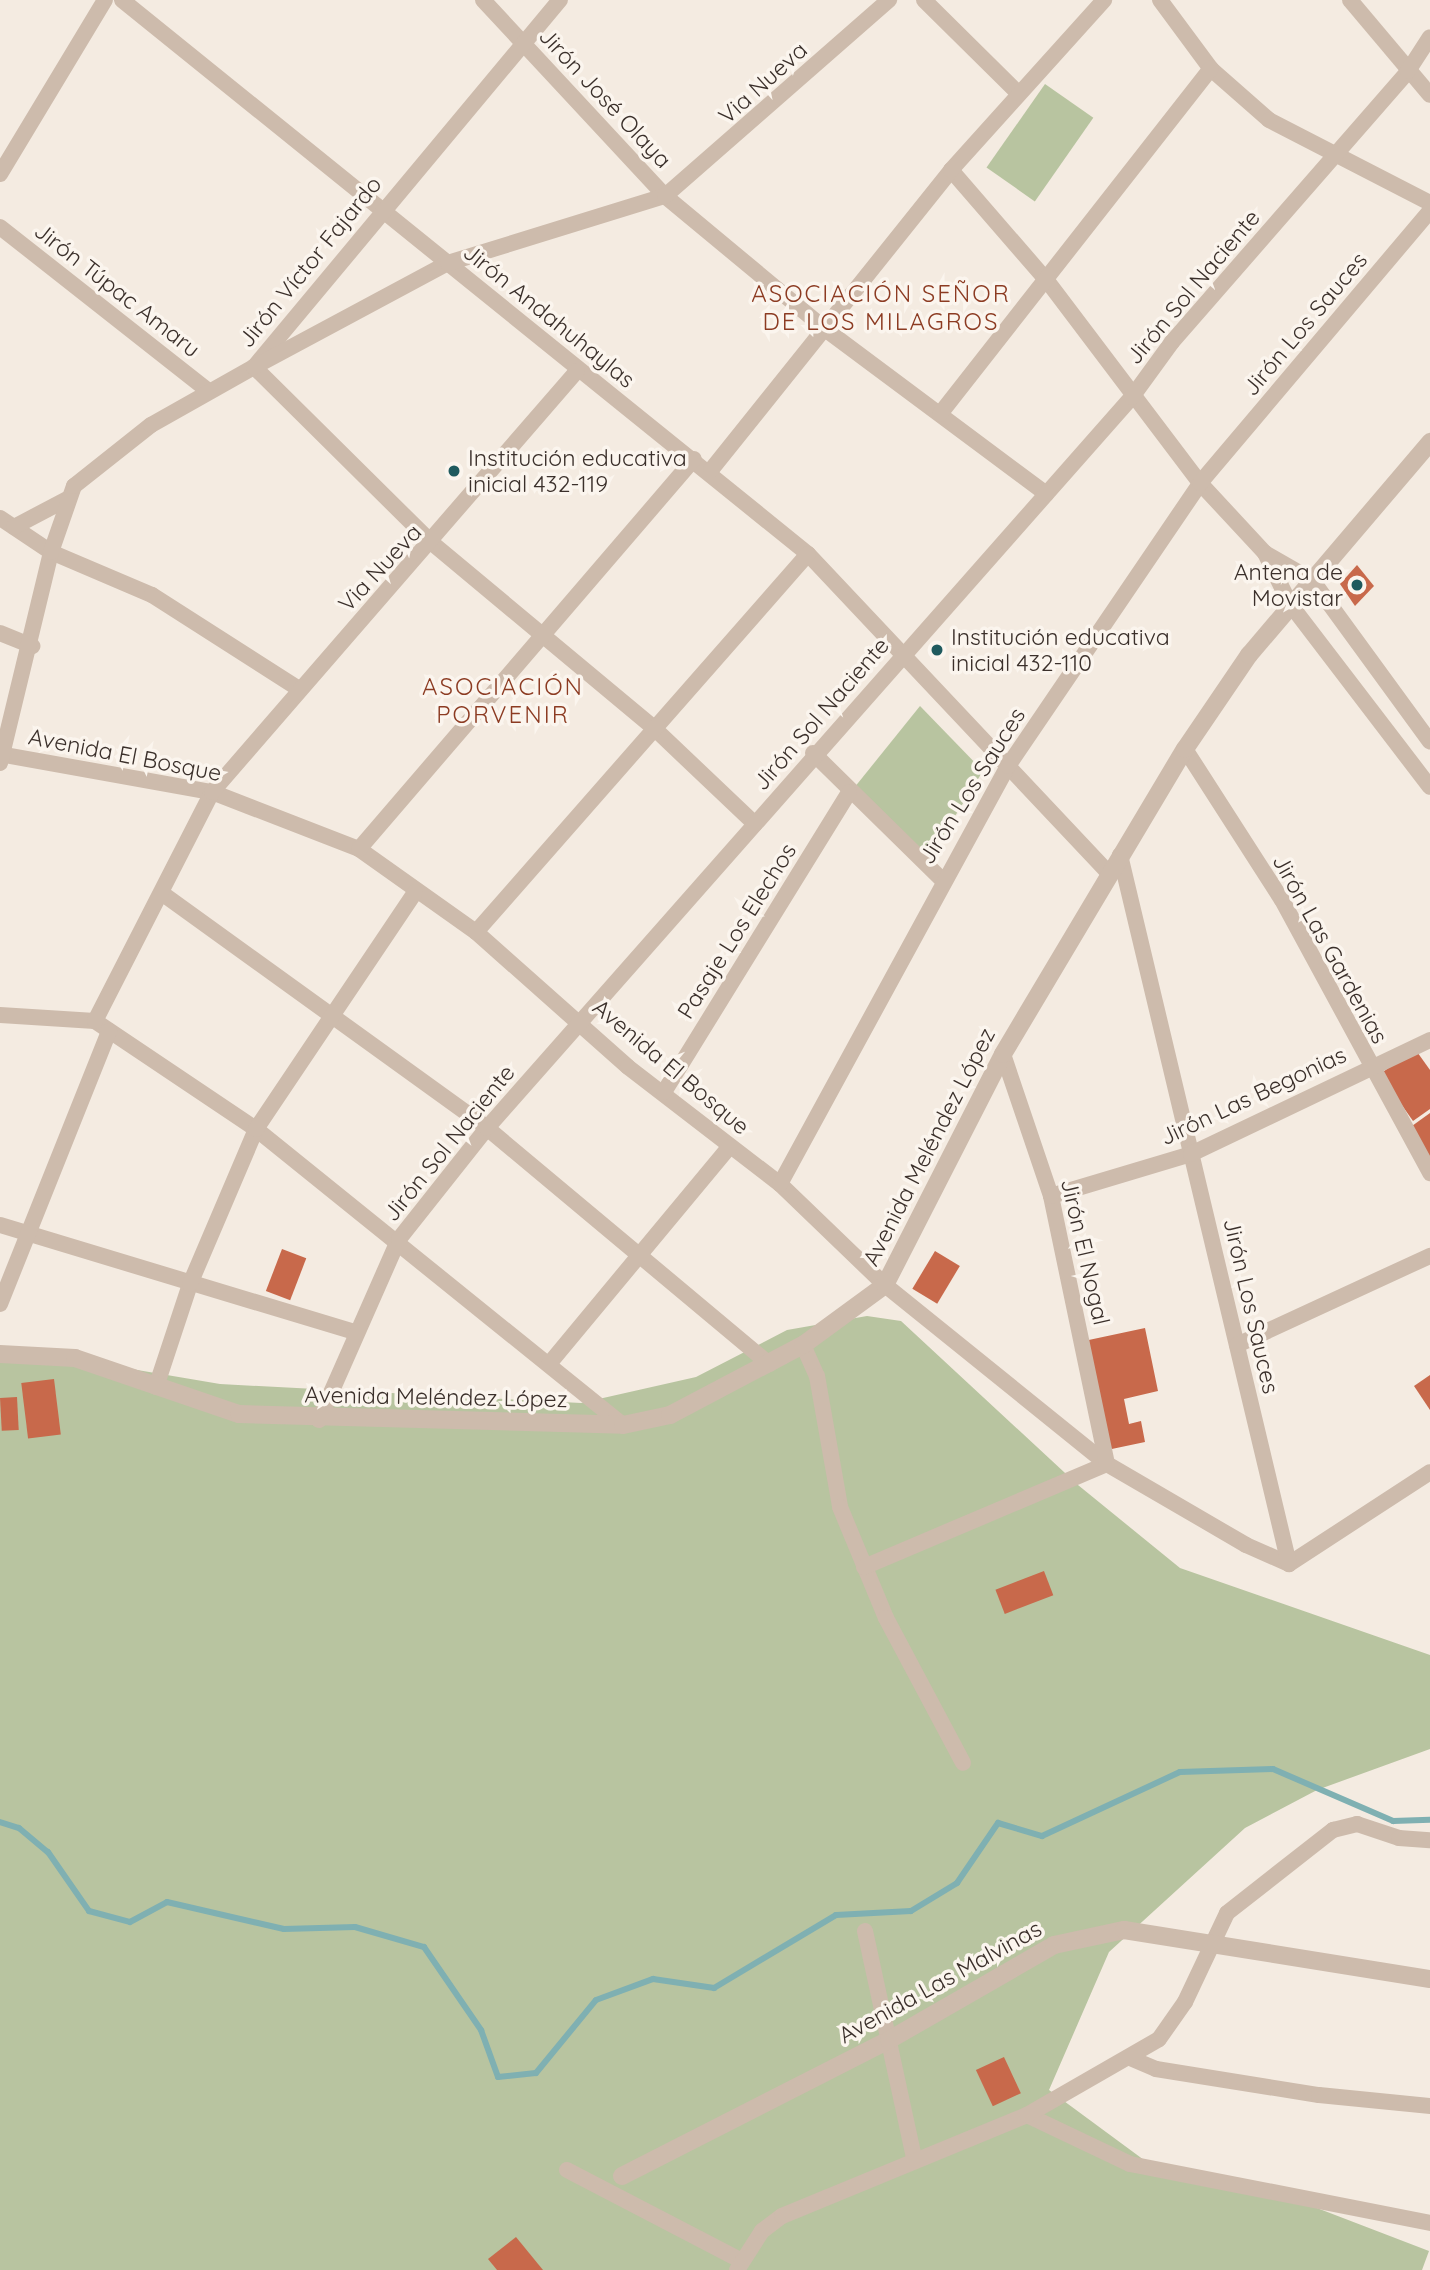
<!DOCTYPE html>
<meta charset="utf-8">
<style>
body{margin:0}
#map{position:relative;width:1430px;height:2270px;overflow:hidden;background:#f4ebe1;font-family:Quicksand,sans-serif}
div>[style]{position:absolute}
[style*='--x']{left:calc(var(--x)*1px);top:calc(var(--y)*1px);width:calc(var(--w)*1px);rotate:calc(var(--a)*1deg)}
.green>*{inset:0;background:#b8c4a0;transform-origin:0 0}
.stream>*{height:6px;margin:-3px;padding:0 3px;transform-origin:3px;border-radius:3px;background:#7fb0b2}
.building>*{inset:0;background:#c8694b;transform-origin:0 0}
.minor>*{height:16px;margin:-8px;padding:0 8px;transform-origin:8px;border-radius:8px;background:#cdbbac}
.tertiary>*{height:18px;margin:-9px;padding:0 9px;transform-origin:9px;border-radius:9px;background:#cdbbac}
.dots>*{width:19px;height:19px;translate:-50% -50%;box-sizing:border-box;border:4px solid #fbf5ee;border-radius:50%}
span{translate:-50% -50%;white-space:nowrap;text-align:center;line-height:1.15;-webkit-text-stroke:7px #fbf5ee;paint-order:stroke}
.street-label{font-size:23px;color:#3b302b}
.poi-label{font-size:23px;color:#3b302b}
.left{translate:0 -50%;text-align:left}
.right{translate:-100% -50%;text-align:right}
.neighbourhood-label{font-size:24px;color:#8c3b22;letter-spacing:2px}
</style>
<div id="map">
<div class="green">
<div style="left:1045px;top:84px;width:59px;height:102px;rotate:35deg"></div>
<div style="clip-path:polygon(920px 706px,983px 771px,929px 858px,854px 788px)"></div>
<div style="clip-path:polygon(867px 1316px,901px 1321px,1078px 1485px,1180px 1568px,1430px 1655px,1430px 1749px,1317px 1790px,1245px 1828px,1109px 1952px,1049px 2090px,1144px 2160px,1283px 2195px,1429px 2251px,1422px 2270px,0 2270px,0 1363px,96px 1363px,220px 1384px,581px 1403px,696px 1377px,787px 1330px)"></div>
</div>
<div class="stream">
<div style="--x:0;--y:1822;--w:20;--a:18"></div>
<div style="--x:19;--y:1828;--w:38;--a:40"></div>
<div style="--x:48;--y:1852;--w:72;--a:55.2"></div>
<div style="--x:89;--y:1911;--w:42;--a:15"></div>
<div style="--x:130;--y:1922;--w:42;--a:-28.4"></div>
<div style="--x:167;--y:1902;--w:120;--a:13"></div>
<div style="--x:284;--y:1929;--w:71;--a:-1.6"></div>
<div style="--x:355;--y:1927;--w:72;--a:16.2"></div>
<div style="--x:424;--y:1947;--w:101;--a:55.5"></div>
<div style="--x:481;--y:2030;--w:50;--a:70.1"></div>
<div style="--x:498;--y:2077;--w:38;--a:-6"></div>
<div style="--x:536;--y:2073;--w:94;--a:-50.6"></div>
<div style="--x:596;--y:2000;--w:61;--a:-20.2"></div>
<div style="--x:653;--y:1979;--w:62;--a:8.4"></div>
<div style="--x:714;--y:1988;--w:142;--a:-30.9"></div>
<div style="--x:836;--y:1915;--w:75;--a:-3.1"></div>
<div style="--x:911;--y:1911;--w:54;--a:-31.3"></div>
<div style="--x:957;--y:1883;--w:73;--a:-55.7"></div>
<div style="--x:998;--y:1823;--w:46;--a:16.5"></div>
<div style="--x:1042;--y:1836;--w:152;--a:-24.9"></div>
<div style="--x:1180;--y:1772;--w:93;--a:-1.8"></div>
<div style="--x:1273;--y:1769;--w:131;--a:23.4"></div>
<div style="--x:1393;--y:1821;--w:37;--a:-2"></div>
</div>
<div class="building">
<div style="clip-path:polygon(1357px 565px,1374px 586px,1355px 606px,1340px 584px)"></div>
<div style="clip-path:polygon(1415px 1049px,1430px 1070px,1430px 1109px,1413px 1121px,1380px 1074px)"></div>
<div style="clip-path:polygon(1430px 1113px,1430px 1164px,1405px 1131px)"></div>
<div style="left:282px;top:1249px;width:26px;height:45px;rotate:21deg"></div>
<div style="left:935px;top:1251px;width:29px;height:44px;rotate:31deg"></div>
<div style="clip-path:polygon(1145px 1328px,1158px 1391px,1124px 1399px,1129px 1424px,1141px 1421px,1145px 1442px,1107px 1450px,1084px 1341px)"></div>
<div style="clip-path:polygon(1430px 1375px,1430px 1410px,1414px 1386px)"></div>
<div style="left:54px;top:1379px;width:56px;height:33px;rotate:83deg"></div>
<div style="left:17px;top:1397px;width:33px;height:17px;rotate:87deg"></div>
<div style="left:1044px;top:1571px;width:26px;height:52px;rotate:69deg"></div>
<div style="left:1004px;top:2057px;width:40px;height:31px;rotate:65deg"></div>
<div style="clip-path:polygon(516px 2237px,543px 2270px,497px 2270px,488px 2259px)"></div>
</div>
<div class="minor">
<div style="--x:122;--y:0;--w:882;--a:38.92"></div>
<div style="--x:808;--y:554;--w:440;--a:46.7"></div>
<div style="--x:483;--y:0;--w:267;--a:47.1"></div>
<div style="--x:665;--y:196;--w:208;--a:39.7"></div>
<div style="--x:825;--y:329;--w:276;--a:36.7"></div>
<div style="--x:924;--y:0;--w:132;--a:44.7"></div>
<div style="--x:1160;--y:0;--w:86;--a:53.5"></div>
<div style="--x:1211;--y:69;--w:77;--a:41.3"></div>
<div style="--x:1269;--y:120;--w:181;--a:27.3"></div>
<div style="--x:1350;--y:0;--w:124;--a:49.9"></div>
<div style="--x:951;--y:170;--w:148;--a:49.1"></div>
<div style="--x:1048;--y:282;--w:252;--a:52.9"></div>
<div style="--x:1200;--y:483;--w:96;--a:47.1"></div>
<div style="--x:1265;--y:553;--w:57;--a:63.9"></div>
<div style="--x:1290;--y:604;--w:230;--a:52.6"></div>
<div style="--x:0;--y:174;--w:203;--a:-58.9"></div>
<div style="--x:0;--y:227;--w:263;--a:38.2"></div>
<div style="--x:940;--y:414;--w:439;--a:-51.9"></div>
<div style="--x:711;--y:470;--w:384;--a:-51.3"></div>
<div style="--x:951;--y:170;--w:229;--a:-48"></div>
<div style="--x:0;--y:518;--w:61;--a:33.7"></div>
<div style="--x:51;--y:552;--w:110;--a:23.1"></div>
<div style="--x:152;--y:595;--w:174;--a:32.6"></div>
<div style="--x:14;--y:527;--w:60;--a:-27.8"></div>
<div style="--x:1265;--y:553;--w:54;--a:29.9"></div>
<div style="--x:1312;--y:580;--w:200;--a:53.9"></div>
<div style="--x:0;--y:633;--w:35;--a:22"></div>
<div style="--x:1185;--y:749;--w:179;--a:57.3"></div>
<div style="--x:1282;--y:900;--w:311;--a:61.5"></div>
<div style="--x:813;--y:753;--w:180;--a:44.5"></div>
<div style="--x:0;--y:754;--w:215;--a:10.2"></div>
<div style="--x:212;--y:792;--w:158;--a:21.2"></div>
<div style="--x:359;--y:849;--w:143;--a:35.4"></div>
<div style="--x:476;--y:932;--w:203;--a:41.6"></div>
<div style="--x:628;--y:1067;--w:192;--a:37.6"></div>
<div style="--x:780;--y:1184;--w:146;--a:43.9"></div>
<div style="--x:885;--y:1285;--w:285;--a:38.9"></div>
<div style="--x:1107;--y:1464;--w:161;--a:30.2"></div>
<div style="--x:1246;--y:1545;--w:47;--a:23.8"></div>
<div style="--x:1289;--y:1564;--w:168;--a:-33.1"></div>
<div style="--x:0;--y:763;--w:217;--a:-76.4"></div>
<div style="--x:51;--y:552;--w:70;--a:-70.8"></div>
<div style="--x:74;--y:486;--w:98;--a:-38.4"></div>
<div style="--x:151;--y:425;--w:118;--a:-29.4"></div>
<div style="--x:254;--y:367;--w:478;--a:-50.2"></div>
<div style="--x:755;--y:824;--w:139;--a:-136.5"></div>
<div style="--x:654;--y:728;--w:288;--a:-140.2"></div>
<div style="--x:433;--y:544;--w:252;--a:-135.3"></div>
<div style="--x:254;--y:367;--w:220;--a:-28.2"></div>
<div style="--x:448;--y:263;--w:227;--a:-17.2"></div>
<div style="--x:665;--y:196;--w:298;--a:-41.2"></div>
<div style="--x:359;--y:849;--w:514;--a:-49.34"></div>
<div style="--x:1120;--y:855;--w:729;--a:76.59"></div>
<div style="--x:163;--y:894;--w:400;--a:35.8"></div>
<div style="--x:487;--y:1128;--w:368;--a:39.9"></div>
<div style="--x:476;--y:932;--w:503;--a:-48.71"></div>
<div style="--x:0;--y:1015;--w:95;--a:3.6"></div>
<div style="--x:95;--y:1021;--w:194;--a:33.9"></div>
<div style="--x:256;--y:1129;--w:471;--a:38.9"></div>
<div style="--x:95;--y:1021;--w:257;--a:-62.9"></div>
<div style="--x:212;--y:792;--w:557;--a:-49.08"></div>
<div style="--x:664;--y:1092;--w:352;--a:-58.3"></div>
<div style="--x:780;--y:1184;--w:476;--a:-61.4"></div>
<div style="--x:1008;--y:766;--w:342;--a:-55.8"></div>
<div style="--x:1200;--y:483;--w:356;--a:-49.8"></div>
<div style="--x:1051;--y:1196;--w:146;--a:-16.7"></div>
<div style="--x:1191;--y:1154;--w:265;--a:-25.5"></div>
<div style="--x:0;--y:1225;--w:370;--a:16.8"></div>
<div style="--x:0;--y:1304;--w:294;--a:-68.2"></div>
<div style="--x:803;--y:1345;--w:34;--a:66"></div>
<div style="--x:817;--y:1376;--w:133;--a:80"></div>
<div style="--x:840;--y:1507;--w:120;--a:67.5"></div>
<div style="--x:886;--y:1618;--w:164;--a:62"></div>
<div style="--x:1237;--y:1345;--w:213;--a:-24.8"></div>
<div style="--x:549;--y:1364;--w:282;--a:-50.3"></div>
<div style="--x:156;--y:1387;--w:108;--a:-71.7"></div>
<div style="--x:190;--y:1284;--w:168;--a:-66.9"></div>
<div style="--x:256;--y:1129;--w:285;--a:-56.1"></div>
<div style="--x:319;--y:1420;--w:198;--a:-66.2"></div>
<div style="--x:399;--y:1239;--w:142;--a:-51.6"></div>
<div style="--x:487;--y:1128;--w:975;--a:-48.58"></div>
<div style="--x:1132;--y:397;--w:68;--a:-54"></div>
<div style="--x:1172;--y:342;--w:359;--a:-48.9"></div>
<div style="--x:1408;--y:71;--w:40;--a:-57.1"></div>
<div style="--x:864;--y:1567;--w:264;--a:-23"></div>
<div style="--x:1107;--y:1464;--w:274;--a:-101.8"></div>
<div style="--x:1051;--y:1196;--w:150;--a:-108.7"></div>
<div style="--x:865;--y:1931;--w:232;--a:77.8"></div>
<div style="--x:1130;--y:2058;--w:28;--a:23"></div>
<div style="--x:1156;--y:2069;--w:165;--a:9.1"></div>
<div style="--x:1319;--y:2095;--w:112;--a:5.7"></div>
<div style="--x:1027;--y:2115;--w:114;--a:25.4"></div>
<div style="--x:1130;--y:2164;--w:306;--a:11.1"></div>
<div style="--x:567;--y:2170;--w:197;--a:27.5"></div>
<div style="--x:737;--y:2270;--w:46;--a:-57.3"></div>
<div style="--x:762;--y:2231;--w:25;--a:-37"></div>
<div style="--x:782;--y:2216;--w:265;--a:-22.4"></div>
<div style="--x:1027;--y:2115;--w:152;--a:-29.9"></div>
<div style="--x:1159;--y:2039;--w:45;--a:-54.9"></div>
<div style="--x:1185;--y:2002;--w:98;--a:-64.7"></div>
<div style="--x:1227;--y:1913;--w:135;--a:-38.1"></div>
<div style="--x:1333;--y:1830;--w:25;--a:-14"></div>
<div style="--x:1357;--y:1824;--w:44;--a:18.4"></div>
<div style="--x:1399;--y:1838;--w:31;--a:4"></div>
</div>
<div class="tertiary">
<div style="--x:0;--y:1354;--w:75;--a:3.1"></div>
<div style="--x:75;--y:1358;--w:173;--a:18.9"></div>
<div style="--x:239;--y:1414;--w:384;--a:1.6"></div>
<div style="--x:623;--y:1425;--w:48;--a:-12"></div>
<div style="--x:670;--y:1415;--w:150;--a:-27.8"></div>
<div style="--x:803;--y:1345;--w:102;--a:-36.2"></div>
<div style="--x:885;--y:1285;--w:259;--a:-62.9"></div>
<div style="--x:1003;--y:1054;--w:355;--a:-59.2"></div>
<div style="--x:1185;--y:749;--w:114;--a:-55.8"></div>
<div style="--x:1249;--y:655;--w:280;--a:-49.6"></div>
<div style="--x:622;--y:2176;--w:300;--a:-27"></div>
<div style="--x:889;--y:2040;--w:190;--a:-29.9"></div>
<div style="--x:1054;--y:1945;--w:72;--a:-12.1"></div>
<div style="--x:1124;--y:1930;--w:310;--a:9.1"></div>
</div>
<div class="dots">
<div style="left:454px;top:471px;background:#1f5a5e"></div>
<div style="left:1357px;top:585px;background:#1f5a5e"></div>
<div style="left:937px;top:650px;background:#1f5a5e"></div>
</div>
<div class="street-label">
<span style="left:763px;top:83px;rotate:-42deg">Via Nueva</span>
<span style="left:605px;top:98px;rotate:47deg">Jirón José Olaya</span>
<span style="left:310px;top:262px;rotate:-51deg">Jirón Víctor Fajardo</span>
<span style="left:1193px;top:287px;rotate:-50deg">Jirón Sol Naciente</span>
<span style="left:117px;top:290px;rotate:38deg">Jirón Túpac Amaru</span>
<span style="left:549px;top:316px;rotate:39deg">Jirón Andahuhaylas</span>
<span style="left:1305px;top:324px;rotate:-50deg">Jirón Los Sauces</span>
<span style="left:380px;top:568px;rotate:-47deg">Via Nueva</span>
<span style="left:821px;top:714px;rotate:-49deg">Jirón Sol Naciente</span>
<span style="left:125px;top:755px;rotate:11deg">Avenida El Bosque</span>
<span style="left:972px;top:786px;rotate:-58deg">Jirón Los Sauces</span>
<span style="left:737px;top:931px;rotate:-58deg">Pasaje Los Elechos</span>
<span style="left:1330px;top:949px;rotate:61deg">Jirón Las Gardenias</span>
<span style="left:671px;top:1067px;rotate:40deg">Avenida El Bosque</span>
<span style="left:1253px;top:1096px;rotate:-25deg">Jirón Las Begonias</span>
<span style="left:449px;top:1143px;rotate:-51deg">Jirón Sol Naciente</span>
<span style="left:929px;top:1147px;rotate:-63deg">Avenida Meléndez López</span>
<span style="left:1085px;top:1252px;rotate:77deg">Jirón El Nogal</span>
<span style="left:1251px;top:1306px;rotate:77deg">Jirón Los Sauces</span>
<span style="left:436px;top:1397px;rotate:1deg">Avenida Meléndez López</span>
<span style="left:940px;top:1982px;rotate:-29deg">Avenida Las Malvinas</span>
</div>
<div class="poi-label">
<span class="left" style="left:468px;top:471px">Institución educativa<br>inicial 432-119</span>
<span class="right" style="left:1343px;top:585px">Antena de<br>Movistar</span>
<span class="left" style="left:951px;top:650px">Institución educativa<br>inicial 432-110</span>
</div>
<div class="neighbourhood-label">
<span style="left:881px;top:308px">ASOCIACIÓN SEÑOR<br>DE LOS MILAGROS</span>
<span style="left:503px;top:701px">ASOCIACIÓN<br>PORVENIR</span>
</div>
</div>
